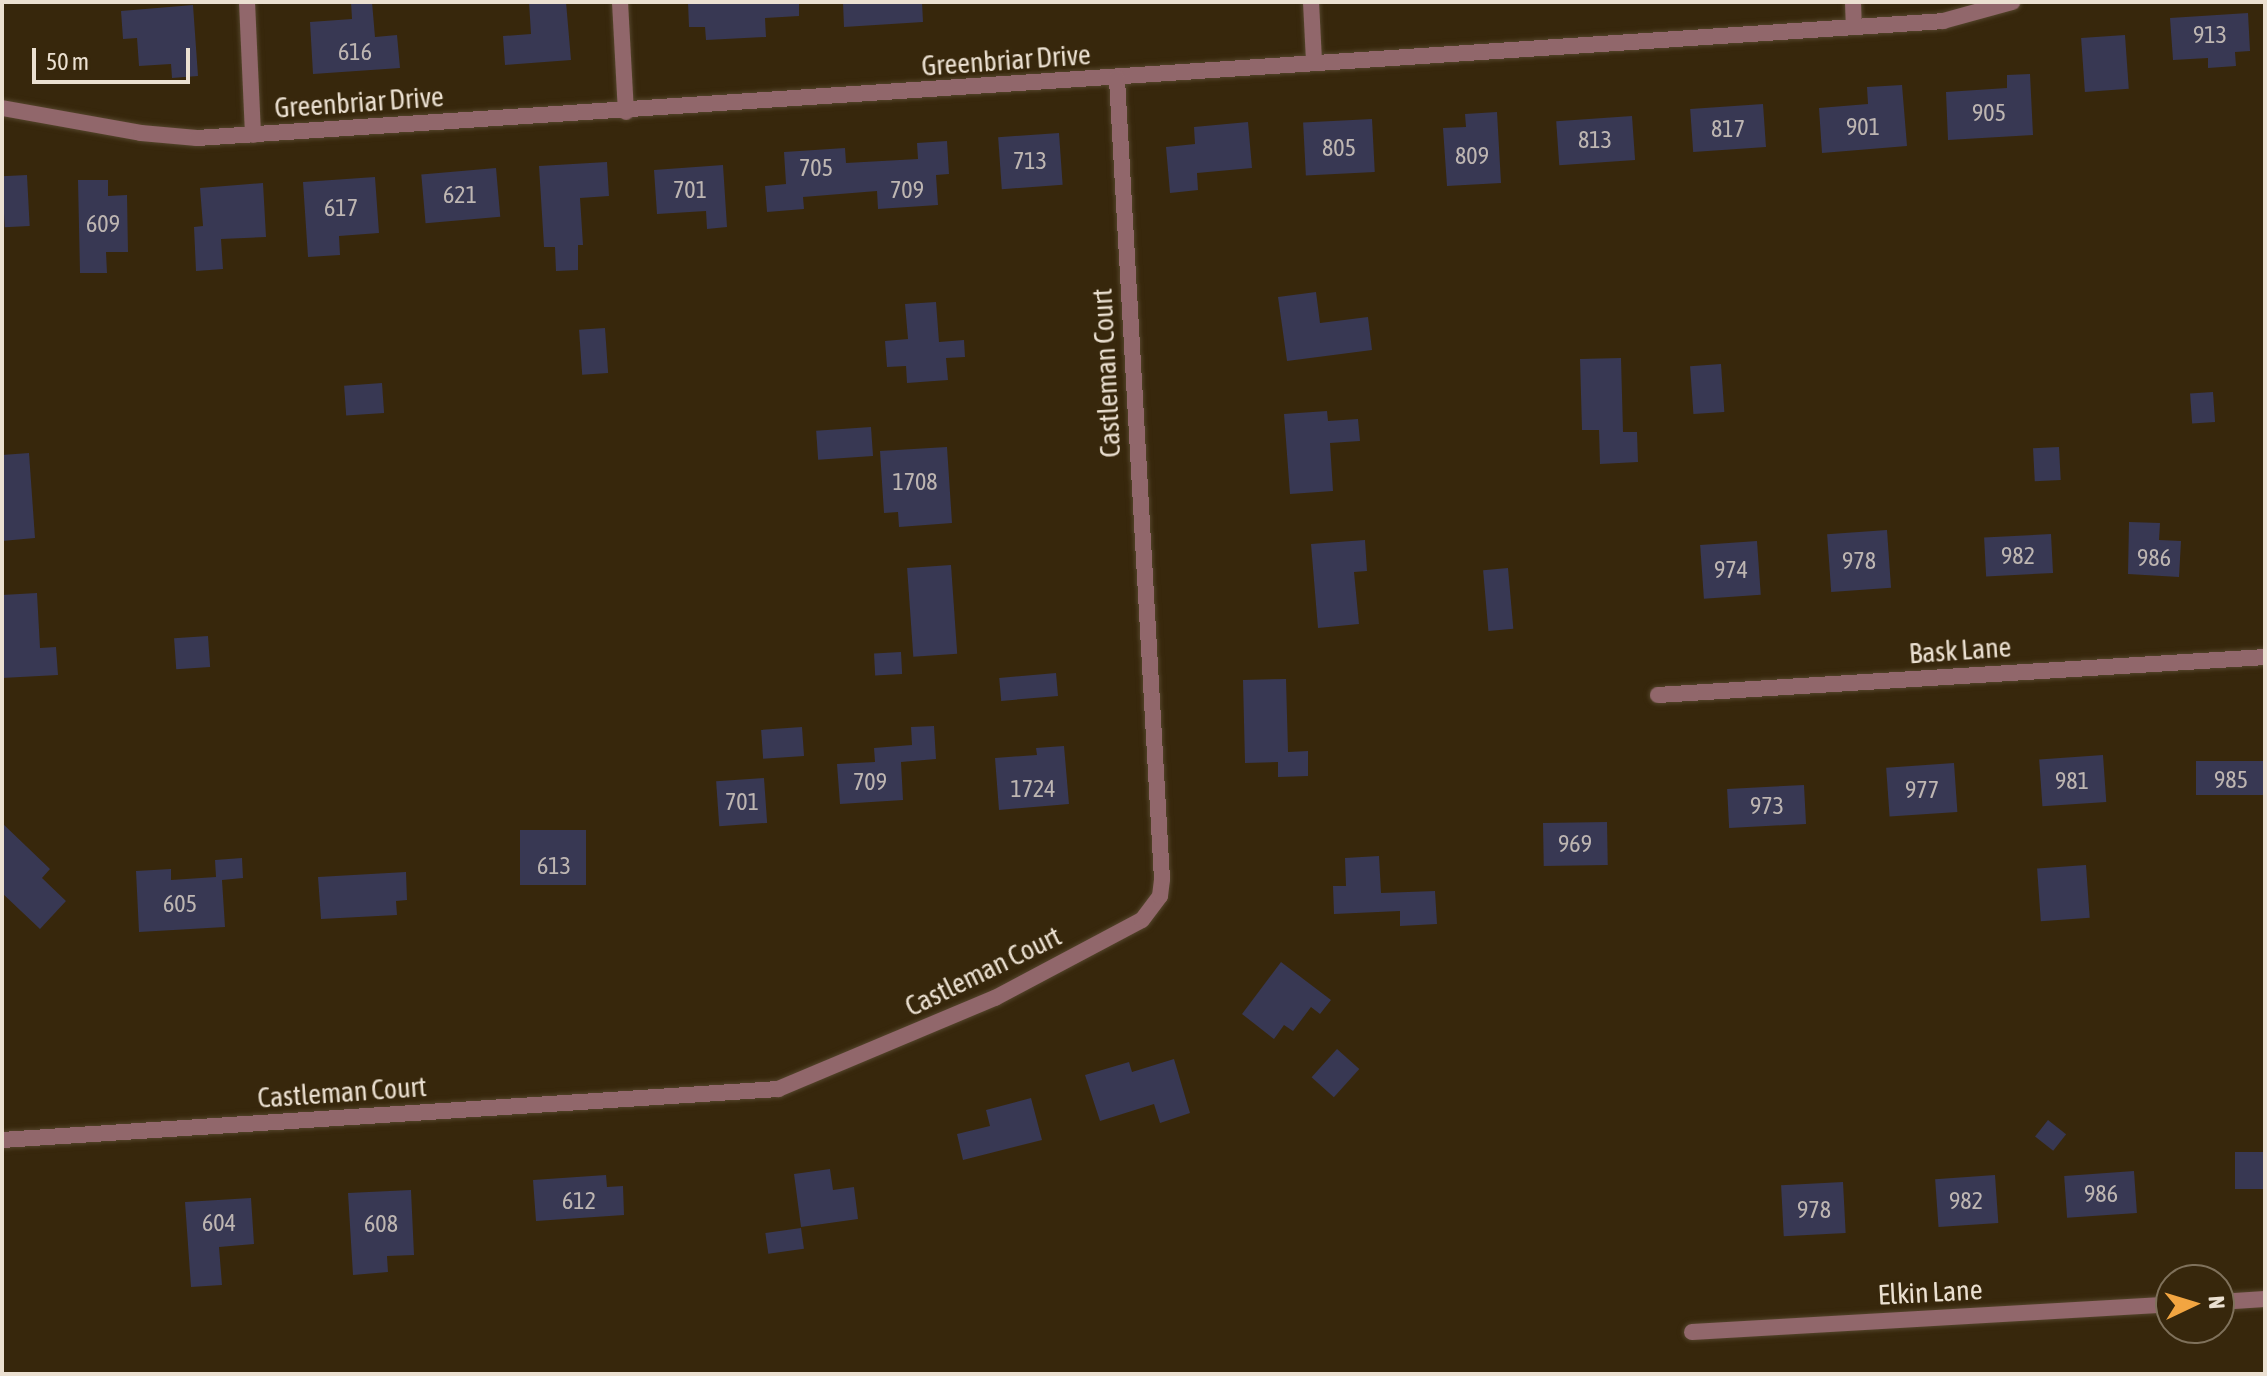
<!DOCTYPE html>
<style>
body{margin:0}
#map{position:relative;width:2267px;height:1376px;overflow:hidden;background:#37270c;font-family:"Asap Condensed",sans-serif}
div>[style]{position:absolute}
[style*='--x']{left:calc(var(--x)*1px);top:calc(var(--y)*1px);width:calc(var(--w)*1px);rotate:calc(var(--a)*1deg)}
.building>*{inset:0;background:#383853;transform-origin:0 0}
.roads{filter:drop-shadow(0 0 2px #54452c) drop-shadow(0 0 2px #54452c)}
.street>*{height:16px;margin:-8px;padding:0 8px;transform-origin:8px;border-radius:8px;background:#91676b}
span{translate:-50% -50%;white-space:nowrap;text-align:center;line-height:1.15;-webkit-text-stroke:6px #37270c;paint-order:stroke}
.number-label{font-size:24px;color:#beb6b2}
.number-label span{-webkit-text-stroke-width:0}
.street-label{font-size:28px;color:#ebe0d1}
.frame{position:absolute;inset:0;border:4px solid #ebe0d1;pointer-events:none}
.north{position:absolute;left:2155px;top:1264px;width:80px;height:80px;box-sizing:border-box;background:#37270c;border:2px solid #7f715b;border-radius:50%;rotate:86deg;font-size:22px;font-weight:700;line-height:32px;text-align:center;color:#ebe0d1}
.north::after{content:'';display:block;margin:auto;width:28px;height:36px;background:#f2a541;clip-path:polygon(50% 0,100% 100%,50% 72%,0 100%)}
.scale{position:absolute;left:32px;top:48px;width:158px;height:36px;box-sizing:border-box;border:4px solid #ebe0d1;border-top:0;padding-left:10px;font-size:24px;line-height:28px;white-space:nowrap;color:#ebe0d1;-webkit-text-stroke:6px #37270c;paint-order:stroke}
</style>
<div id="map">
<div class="building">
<div style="clip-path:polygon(351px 2px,372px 2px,375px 37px,397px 35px,400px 68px,313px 74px,310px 22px,352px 19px)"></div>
<div style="clip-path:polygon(529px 2px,566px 2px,571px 60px,505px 65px,503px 36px,531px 34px)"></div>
<div style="clip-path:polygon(688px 2px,799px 2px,799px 16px,765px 18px,766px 37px,706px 40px,705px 27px,689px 27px)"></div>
<div style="clip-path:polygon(843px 2px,922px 2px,923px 22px,844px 27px)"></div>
<div style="clip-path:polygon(193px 5px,198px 76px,172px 78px,171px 64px,139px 66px,137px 38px,123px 39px,121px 11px)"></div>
<div style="clip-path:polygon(2248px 13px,2250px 51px,2235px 52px,2236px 66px,2208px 68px,2208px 58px,2173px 60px,2170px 18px)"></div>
<div style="left:2125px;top:35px;width:54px;height:44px;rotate:86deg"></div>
<div style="clip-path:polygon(2030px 74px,2033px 135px,1948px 140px,1946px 92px,2007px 88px,2007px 75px)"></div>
<div style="clip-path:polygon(1902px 85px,1907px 146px,1822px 153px,1819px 108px,1868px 104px,1867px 87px)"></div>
<div style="left:1763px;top:104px;width:43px;height:73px;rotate:86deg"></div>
<div style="clip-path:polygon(1497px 112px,1501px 183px,1447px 186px,1443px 128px,1466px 127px,1465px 114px)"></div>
<div style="left:1632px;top:116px;width:44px;height:76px;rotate:86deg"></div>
<div style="left:1372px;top:119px;width:53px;height:69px;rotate:87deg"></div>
<div style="clip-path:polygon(1248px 122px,1252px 168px,1197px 173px,1198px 190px,1170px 193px,1166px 147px,1195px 144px,1194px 127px)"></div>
<div style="left:1059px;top:133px;width:52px;height:61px;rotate:86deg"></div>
<div style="clip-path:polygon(947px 141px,949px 174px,936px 175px,938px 205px,878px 209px,877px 191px,803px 197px,804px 209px,767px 212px,765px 186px,786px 184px,784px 152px,845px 148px,846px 163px,918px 159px,917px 143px)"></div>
<div style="clip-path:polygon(607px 162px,609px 196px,580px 198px,583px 245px,578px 245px,578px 270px,556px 271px,555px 247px,544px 247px,539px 166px)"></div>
<div style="clip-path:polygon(723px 165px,727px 227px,707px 229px,706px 211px,657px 214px,654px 170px)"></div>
<div style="left:496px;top:168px;width:49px;height:75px;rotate:85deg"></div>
<div style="left:27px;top:175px;width:51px;height:25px;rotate:87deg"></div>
<div style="clip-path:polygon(375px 177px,379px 233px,339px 236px,340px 255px,308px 257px,303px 182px)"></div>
<div style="clip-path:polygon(78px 180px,108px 180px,108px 196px,127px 195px,128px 252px,106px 252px,107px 273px,80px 273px)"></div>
<div style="clip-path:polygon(263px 183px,266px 237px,221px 239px,223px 269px,196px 271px,194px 227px,203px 226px,200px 188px)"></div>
<div style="clip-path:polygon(1316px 292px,1320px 323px,1368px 317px,1372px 350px,1287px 361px,1278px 297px)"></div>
<div style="clip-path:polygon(936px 302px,939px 342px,964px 340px,965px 357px,946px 358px,948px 380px,907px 383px,906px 366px,887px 367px,885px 341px,908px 339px,905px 304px)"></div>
<div style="left:605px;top:328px;width:45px;height:26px;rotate:86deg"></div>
<div style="clip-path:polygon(1621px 358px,1623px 432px,1637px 432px,1638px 462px,1600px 464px,1599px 430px,1582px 430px,1580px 359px)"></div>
<div style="left:1721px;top:364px;width:48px;height:31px;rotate:86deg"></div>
<div style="left:382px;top:383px;width:30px;height:38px;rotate:86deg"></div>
<div style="left:2213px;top:392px;width:30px;height:23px;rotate:86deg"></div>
<div style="clip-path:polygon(1327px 411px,1328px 421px,1358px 419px,1360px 441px,1330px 443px,1333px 491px,1290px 494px,1284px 414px)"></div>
<div style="left:871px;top:427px;width:29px;height:55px;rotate:86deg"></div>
<div style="clip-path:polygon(947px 447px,952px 523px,899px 527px,898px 512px,884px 513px,880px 451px)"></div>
<div style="left:2059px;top:447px;width:33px;height:26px;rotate:87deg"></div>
<div style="clip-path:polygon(29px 453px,35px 538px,2px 541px,2px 455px)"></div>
<div style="clip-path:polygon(2129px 522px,2160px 523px,2159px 540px,2181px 541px,2179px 577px,2128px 574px)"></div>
<div style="left:1887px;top:530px;width:58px;height:60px;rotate:86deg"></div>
<div style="left:2051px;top:534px;width:39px;height:67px;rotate:87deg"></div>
<div style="clip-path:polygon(1365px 540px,1367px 571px,1354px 572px,1359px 624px,1318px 628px,1311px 544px)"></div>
<div style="left:1757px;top:541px;width:54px;height:57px;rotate:86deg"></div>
<div style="left:951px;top:565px;width:89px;height:44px;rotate:86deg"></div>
<div style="left:1508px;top:568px;width:61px;height:25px;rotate:85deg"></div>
<div style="clip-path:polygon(37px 593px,40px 648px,56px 647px,58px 675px,2px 678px,2px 595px)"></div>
<div style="left:208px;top:636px;width:31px;height:34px;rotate:86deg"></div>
<div style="left:901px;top:652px;width:22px;height:27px;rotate:87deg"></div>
<div style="left:1056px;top:673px;width:23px;height:57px;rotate:85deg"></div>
<div style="clip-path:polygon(1286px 679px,1288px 752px,1308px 751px,1308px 776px,1278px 777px,1278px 762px,1245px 763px,1243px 680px)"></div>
<div style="clip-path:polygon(934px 726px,936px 759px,901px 762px,903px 800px,840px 804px,837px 764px,875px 762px,874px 748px,912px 745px,911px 727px)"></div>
<div style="left:802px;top:727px;width:29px;height:41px;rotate:86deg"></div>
<div style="clip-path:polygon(1064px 746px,1069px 804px,999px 810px,995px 758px,1037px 755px,1036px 748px)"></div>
<div style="left:2103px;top:755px;width:47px;height:64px;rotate:86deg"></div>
<div style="left:2265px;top:761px;width:34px;height:69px;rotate:90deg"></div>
<div style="left:1954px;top:763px;width:49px;height:68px;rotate:86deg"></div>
<div style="left:764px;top:778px;width:45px;height:48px;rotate:86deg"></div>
<div style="left:1804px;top:785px;width:39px;height:77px;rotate:87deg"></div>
<div style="left:1607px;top:822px;width:43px;height:64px;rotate:89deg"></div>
<div style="clip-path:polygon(2px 823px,50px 869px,42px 878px,66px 901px,40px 929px,2px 893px)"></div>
<div style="left:520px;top:830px;width:66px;height:55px"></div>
<div style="clip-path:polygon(1379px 856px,1381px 893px,1435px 891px,1437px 924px,1400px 926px,1400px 911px,1334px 914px,1333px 886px,1346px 886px,1345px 858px)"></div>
<div style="clip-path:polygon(242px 858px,243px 878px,222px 880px,225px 927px,139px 932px,136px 871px,171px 869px,171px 880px,216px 877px,215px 860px)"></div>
<div style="left:2086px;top:865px;width:53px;height:49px;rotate:86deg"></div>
<div style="clip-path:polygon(406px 872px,407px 900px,396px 901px,397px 915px,321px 919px,318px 877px)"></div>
<div style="clip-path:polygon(1281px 962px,1331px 1000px,1320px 1014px,1311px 1007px,1293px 1031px,1284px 1025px,1274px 1039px,1242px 1014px)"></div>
<div style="left:1337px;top:1049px;width:30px;height:38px;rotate:42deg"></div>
<div style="clip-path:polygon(1174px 1059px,1190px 1113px,1160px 1123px,1154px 1104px,1100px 1121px,1085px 1075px,1129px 1062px,1132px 1072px)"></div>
<div style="clip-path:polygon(1031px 1098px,1042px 1140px,963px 1160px,957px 1134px,990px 1126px,986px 1110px)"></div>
<div style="left:2048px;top:1120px;width:23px;height:21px;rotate:38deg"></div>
<div style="left:2265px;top:1152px;width:37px;height:30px;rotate:90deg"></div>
<div style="clip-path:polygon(830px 1169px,833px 1190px,854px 1187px,858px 1219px,801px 1227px,794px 1174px)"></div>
<div style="left:2134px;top:1171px;width:42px;height:70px;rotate:86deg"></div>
<div style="clip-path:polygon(606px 1175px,607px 1187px,623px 1186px,624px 1215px,536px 1221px,533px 1180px)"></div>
<div style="left:1995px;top:1175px;width:48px;height:60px;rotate:86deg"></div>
<div style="left:1843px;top:1182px;width:51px;height:62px;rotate:87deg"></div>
<div style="clip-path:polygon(411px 1190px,414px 1255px,387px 1256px,388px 1272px,353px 1275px,348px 1193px)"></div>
<div style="clip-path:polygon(251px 1198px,254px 1244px,219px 1247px,222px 1285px,191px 1287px,185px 1202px)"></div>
<div style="left:801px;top:1228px;width:21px;height:36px;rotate:82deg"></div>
</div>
<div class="roads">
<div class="street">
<div style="--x:247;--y:2;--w:133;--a:87.4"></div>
<div style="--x:620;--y:2;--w:110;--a:86.9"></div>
<div style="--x:1311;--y:2;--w:60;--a:87.1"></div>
<div style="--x:1853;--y:2;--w:25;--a:88"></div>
<div style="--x:2;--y:108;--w:141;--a:10.2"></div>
<div style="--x:141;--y:133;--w:56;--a:5.1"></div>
<div style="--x:197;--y:138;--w:1750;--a:-3.83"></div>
<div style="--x:1943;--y:21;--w:72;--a:-15.4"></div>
<div style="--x:1658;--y:695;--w:608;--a:-3.58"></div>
<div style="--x:2;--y:1140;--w:778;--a:-3.76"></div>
<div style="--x:778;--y:1089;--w:235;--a:-22.8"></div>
<div style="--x:995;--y:998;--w:166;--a:-28"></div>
<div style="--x:1142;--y:920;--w:30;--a:-53"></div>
<div style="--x:1160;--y:896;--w:17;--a:-83"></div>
<div style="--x:1162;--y:879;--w:802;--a:-93.22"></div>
<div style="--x:2219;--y:1302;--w:46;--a:-3.7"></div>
<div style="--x:1692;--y:1332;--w:480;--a:-3.3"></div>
</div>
</div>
<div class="number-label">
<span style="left:2210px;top:35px">913</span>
<span style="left:355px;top:52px">616</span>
<span style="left:1989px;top:113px">905</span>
<span style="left:1863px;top:127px">901</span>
<span style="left:1728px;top:129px">817</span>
<span style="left:1595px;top:140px">813</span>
<span style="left:1339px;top:148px">805</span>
<span style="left:1472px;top:156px">809</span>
<span style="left:1030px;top:161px">713</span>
<span style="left:816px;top:168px">705</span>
<span style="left:690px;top:190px">701</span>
<span style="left:907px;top:190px">709</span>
<span style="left:460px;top:195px">621</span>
<span style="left:341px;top:208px">617</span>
<span style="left:103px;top:224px">609</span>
<span style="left:915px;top:482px">1708</span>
<span style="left:2018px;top:556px">982</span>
<span style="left:2154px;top:558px">986</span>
<span style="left:1859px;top:561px">978</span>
<span style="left:1731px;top:570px">974</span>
<span style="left:2231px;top:780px">985</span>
<span style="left:2072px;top:781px">981</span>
<span style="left:870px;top:782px">709</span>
<span style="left:1033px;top:789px">1724</span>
<span style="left:1922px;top:790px">977</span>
<span style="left:742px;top:802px">701</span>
<span style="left:1767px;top:806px">973</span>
<span style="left:1575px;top:844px">969</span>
<span style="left:554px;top:866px">613</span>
<span style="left:180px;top:904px">605</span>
<span style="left:2101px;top:1194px">986</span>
<span style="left:579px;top:1201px">612</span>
<span style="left:1966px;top:1201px">982</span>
<span style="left:1814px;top:1210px">978</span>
<span style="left:219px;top:1223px">604</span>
<span style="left:381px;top:1224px">608</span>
</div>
<div class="street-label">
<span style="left:1006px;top:60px;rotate:-4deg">Greenbriar Drive</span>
<span style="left:359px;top:102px;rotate:-4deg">Greenbriar Drive</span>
<span style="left:1106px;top:373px;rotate:-93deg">Castleman Court</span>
<span style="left:1960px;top:650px;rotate:-4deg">Bask Lane</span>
<span style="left:983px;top:971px;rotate:-26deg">Castleman Court</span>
<span style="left:342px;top:1092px;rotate:-4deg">Castleman Court</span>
<span style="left:1930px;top:1292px;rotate:-3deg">Elkin Lane</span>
</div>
<div class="frame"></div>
<div class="north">N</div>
<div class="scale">50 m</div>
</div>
